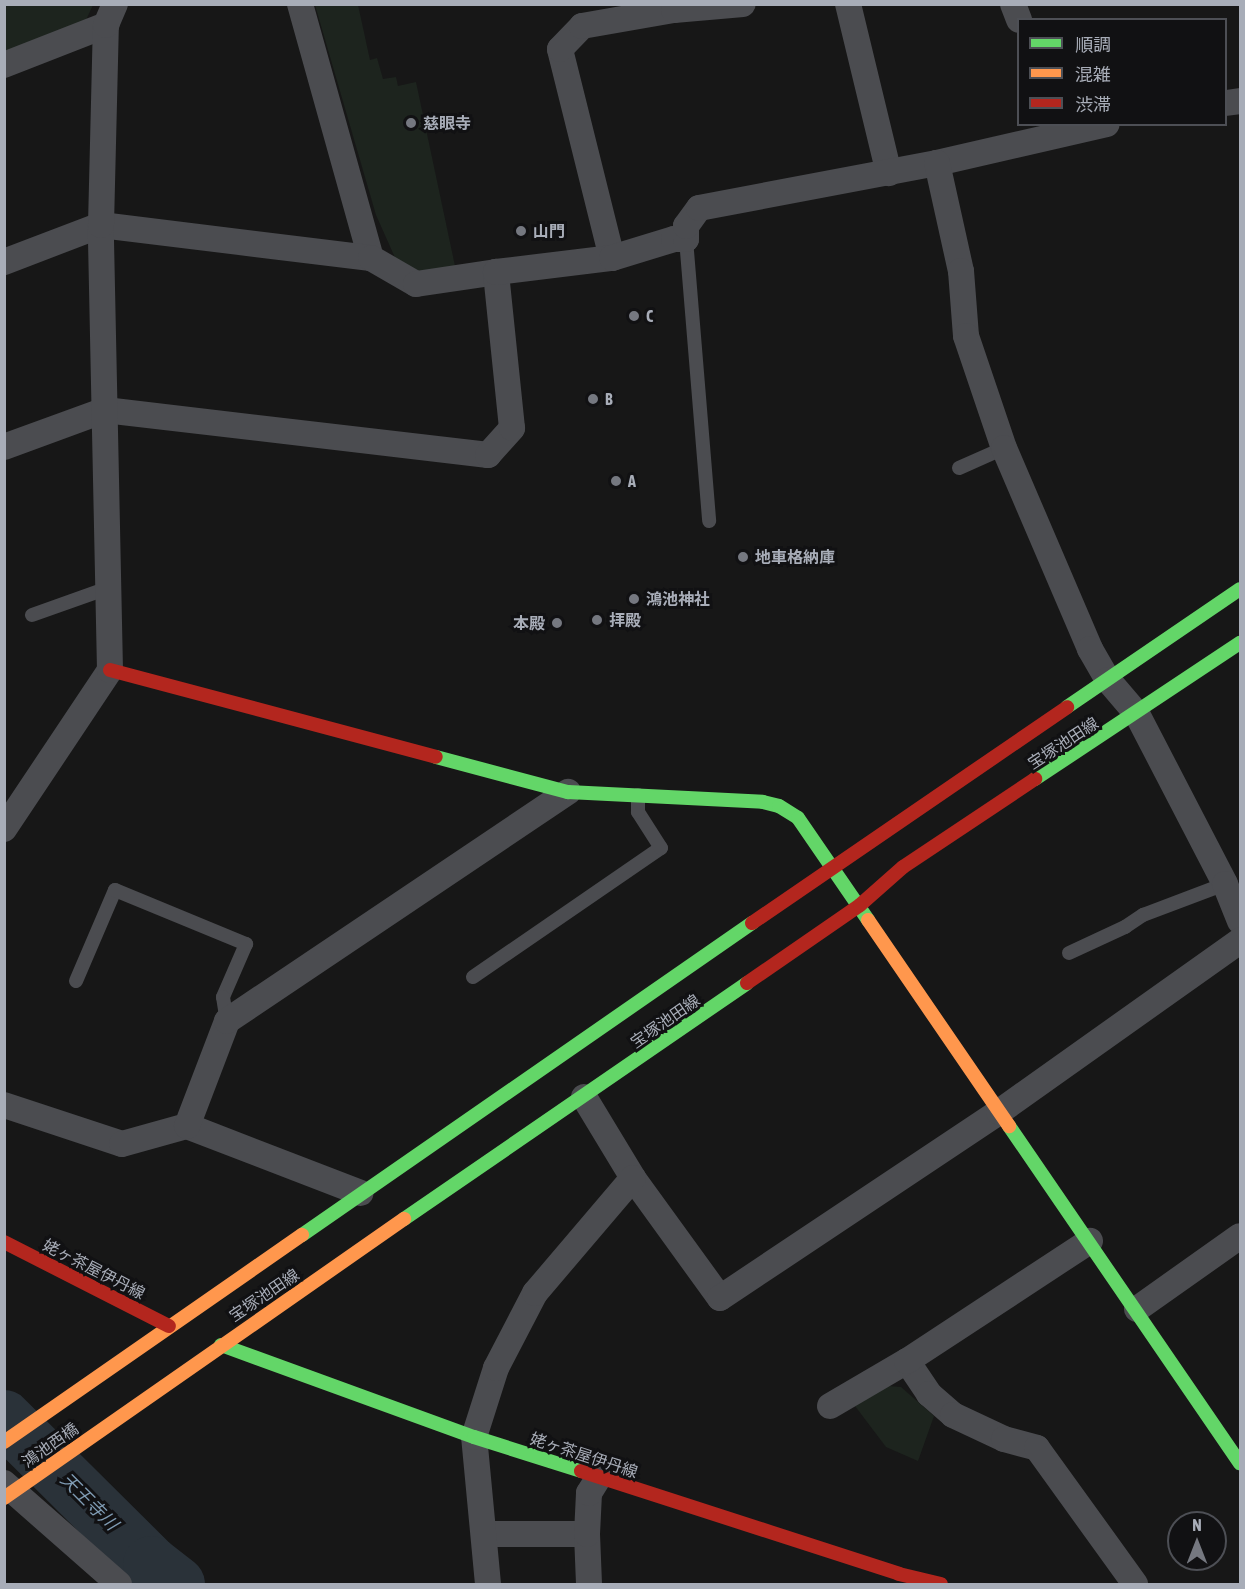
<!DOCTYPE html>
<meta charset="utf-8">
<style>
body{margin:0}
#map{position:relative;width:1245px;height:1589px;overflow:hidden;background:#171717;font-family:"Asap Condensed","Noto Sans JP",sans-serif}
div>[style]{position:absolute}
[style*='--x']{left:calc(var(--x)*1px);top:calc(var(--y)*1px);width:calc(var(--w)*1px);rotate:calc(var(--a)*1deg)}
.green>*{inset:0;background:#1d241e}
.river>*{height:56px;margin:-28px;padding:0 28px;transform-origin:28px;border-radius:28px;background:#2a3239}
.lane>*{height:14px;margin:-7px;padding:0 7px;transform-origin:7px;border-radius:7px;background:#4b4c50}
.street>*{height:26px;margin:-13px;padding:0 13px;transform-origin:13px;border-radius:13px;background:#4b4c50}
.fast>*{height:14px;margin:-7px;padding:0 7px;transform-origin:7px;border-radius:7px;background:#63d668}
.slow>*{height:14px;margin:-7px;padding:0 7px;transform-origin:7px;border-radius:7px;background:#ff974d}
.jam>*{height:14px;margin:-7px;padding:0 7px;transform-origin:7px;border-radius:7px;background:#b3261e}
.dots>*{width:16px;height:16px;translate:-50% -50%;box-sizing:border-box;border:3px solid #111113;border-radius:50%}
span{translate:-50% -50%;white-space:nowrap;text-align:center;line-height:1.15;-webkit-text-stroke:6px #111113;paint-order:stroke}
.poi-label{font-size:16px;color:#a8adb8;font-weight:700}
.left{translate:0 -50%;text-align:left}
.right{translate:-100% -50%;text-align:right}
.street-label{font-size:16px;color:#a8adb8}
.water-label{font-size:18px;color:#7f9bb3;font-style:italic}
.frame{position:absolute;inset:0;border:6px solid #a8adb8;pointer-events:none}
.legend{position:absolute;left:1017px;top:18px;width:210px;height:108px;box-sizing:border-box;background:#111113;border:2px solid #4d4f55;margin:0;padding:8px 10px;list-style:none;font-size:18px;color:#a8adb8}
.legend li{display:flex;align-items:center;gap:12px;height:30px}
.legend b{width:30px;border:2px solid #4d4f55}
.north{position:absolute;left:1167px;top:1511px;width:60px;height:60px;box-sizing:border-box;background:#111113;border:2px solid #4d4f55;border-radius:50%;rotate:0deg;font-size:16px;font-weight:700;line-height:24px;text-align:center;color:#a8adb8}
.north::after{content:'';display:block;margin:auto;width:21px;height:27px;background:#757880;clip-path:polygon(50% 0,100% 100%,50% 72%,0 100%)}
</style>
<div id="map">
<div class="green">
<div style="clip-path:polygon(5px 5px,93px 5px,86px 20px,5px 52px)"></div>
<div style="clip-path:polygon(315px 5px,358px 5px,370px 60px,377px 58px,383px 79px,396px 77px,398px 86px,416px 82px,455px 266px,420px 274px,397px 262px,376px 215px)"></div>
<div style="clip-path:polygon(888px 1386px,901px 1387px,934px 1416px,918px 1461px,886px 1447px,855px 1406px)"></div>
</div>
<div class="river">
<div style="--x:4;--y:1418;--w:207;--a:44.8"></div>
<div style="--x:151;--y:1564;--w:33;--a:38"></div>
</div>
<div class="lane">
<div style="--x:686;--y:239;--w:283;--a:85.3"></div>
<div style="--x:959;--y:468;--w:49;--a:-24"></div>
<div style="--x:32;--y:615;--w:81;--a:-19.6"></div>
<div style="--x:1069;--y:953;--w:62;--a:-24.9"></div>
<div style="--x:1125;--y:927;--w:22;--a:-34"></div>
<div style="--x:1143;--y:915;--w:88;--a:-20.7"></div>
<div style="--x:473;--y:977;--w:228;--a:-34.5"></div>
<div style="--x:661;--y:848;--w:43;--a:-122.6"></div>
<div style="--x:638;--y:812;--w:17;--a:-90"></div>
<div style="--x:76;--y:981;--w:99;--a:-66.8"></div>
<div style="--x:115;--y:890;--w:142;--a:22.4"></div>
<div style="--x:246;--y:944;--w:58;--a:113.5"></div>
<div style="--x:223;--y:997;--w:24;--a:81"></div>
</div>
<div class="street">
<div style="--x:300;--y:4;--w:264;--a:74.4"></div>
<div style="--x:848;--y:4;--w:174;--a:76.4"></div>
<div style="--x:1013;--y:4;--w:17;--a:69"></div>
<div style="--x:4;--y:65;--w:110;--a:-21.4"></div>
<div style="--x:1226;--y:103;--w:14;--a:-8"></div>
<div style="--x:937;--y:163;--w:174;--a:-12.9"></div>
<div style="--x:612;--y:258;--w:215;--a:-104"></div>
<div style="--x:560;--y:49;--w:32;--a:-46"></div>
<div style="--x:582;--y:26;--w:93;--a:-9.9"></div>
<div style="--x:674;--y:10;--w:69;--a:-5"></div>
<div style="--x:4;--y:262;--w:104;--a:-20.9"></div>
<div style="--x:101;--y:225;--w:272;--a:7"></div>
<div style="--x:371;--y:258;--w:52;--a:30"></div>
<div style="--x:416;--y:284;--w:81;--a:-8.5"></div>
<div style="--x:4;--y:447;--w:108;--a:-20.1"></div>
<div style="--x:105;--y:410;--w:386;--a:6.7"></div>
<div style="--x:488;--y:455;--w:36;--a:-48"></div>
<div style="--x:512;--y:428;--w:157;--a:-95.9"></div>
<div style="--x:496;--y:272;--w:117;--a:-6.9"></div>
<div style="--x:612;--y:258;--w:65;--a:-17"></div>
<div style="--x:674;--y:239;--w:12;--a:0"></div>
<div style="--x:686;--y:239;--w:13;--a:-90"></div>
<div style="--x:686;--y:226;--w:22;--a:-54"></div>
<div style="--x:699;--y:208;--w:242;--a:-10.7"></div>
<div style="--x:937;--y:163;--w:111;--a:77.5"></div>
<div style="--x:961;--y:271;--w:65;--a:85.6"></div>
<div style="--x:966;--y:336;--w:118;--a:71.3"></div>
<div style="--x:1004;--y:448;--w:219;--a:66.8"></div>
<div style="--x:1090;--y:649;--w:36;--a:60"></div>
<div style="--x:1108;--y:680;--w:45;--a:49.5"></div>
<div style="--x:1137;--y:714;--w:191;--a:62.6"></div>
<div style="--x:1225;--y:884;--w:40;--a:68"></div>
<div style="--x:4;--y:829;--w:191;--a:-56.3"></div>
<div style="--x:110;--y:670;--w:445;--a:-91.2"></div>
<div style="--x:101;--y:225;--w:200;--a:-88.6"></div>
<div style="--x:106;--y:25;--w:23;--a:-67"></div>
<div style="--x:584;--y:1097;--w:95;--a:58.8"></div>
<div style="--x:633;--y:1178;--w:148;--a:54.1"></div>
<div style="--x:720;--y:1298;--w:335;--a:-33.7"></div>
<div style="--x:999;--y:1112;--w:296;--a:-35.4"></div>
<div style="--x:4;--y:1105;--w:124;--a:18.3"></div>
<div style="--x:122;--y:1144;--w:67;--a:-15.5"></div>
<div style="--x:187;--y:1126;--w:186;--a:21.1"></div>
<div style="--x:187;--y:1126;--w:112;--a:-69.1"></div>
<div style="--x:227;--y:1021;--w:411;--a:-33.9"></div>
<div style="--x:1137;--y:1309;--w:126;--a:-35.3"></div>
<div style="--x:907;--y:1361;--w:40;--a:56"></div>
<div style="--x:929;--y:1394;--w:32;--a:41"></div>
<div style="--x:953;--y:1415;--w:56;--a:25.2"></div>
<div style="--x:1004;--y:1439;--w:34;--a:15"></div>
<div style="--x:1037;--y:1448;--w:168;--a:54.2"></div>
<div style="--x:830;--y:1406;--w:89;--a:-30.3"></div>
<div style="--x:907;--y:1361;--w:219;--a:-33.3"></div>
<div style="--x:4;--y:1483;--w:153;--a:41.3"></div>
<div style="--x:484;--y:1534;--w:103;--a:0"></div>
<div style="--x:587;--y:1534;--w:50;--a:87.7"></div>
<div style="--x:587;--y:1534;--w:41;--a:-87.2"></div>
<div style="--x:589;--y:1493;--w:19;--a:-58"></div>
<div style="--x:488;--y:1584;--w:148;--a:-95.4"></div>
<div style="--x:474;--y:1437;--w:72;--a:-72.3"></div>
<div style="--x:496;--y:1368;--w:85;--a:-62.5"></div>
<div style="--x:535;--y:1293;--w:151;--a:-49.6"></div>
</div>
<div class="fast">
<div style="--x:1067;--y:707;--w:209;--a:-34.3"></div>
<div style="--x:436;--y:757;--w:137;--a:14.9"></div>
<div style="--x:568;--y:792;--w:195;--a:2.9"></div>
<div style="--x:763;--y:802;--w:16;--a:14"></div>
<div style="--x:779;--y:806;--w:22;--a:32"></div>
<div style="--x:798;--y:818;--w:124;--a:55.5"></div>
<div style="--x:1035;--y:779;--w:246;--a:-33.6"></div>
<div style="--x:1009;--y:1126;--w:409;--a:55.6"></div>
<div style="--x:404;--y:1219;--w:416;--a:-34.5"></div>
<div style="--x:302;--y:1235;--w:548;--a:-34.73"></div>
<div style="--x:221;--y:1345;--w:269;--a:20"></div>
<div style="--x:474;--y:1437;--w:112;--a:17.6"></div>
</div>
<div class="slow">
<div style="--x:868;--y:920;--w:250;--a:55.6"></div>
<div style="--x:4;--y:1442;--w:363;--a:-34.8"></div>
<div style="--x:4;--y:1498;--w:488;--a:-34.9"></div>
</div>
<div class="jam">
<div style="--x:110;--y:670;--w:337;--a:14.9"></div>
<div style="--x:752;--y:923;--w:382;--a:-34.4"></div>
<div style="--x:747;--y:983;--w:137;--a:-34.6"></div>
<div style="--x:860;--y:905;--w:57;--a:-41.5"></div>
<div style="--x:903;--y:867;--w:159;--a:-33.7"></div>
<div style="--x:4;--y:1242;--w:185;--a:27"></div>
<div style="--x:581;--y:1471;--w:334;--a:17.9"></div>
<div style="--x:899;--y:1574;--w:43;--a:13.4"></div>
</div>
<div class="dots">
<div style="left:411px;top:123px;background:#757880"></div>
<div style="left:521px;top:231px;background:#757880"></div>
<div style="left:634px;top:316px;background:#757880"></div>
<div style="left:593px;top:399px;background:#757880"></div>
<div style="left:616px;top:481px;background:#757880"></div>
<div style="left:743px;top:557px;background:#757880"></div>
<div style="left:634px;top:599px;background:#757880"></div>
<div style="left:597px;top:620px;background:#757880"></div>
<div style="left:557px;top:623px;background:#757880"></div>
</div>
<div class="poi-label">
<span class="left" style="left:423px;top:123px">慈眼寺</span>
<span class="left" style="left:533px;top:231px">山門</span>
<span class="left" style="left:646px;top:316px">C</span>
<span class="left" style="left:605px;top:399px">B</span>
<span class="left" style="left:628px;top:481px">A</span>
<span class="left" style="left:755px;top:557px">地車格納庫</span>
<span class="left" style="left:646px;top:599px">鴻池神社</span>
<span class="left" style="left:609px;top:620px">拝殿</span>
<span class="right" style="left:545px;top:623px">本殿</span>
</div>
<div class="street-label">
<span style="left:1063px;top:743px;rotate:-33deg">宝塚池田線</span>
<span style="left:665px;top:1021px;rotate:-35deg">宝塚池田線</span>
<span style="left:94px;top:1269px;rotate:27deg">姥ヶ茶屋伊丹線</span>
<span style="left:264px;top:1295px;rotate:-34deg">宝塚池田線</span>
<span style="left:50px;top:1445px;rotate:-35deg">鴻池西橋</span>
<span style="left:584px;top:1455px;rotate:18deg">姥ヶ茶屋伊丹線</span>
</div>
<div class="water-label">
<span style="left:89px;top:1502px;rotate:45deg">天王寺川</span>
</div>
<div class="frame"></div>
<ul class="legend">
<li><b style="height:8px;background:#63d668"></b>順調</li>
<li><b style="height:8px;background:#ff974d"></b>混雑</li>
<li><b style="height:8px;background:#b3261e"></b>渋滞</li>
</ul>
<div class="north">N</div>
</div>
